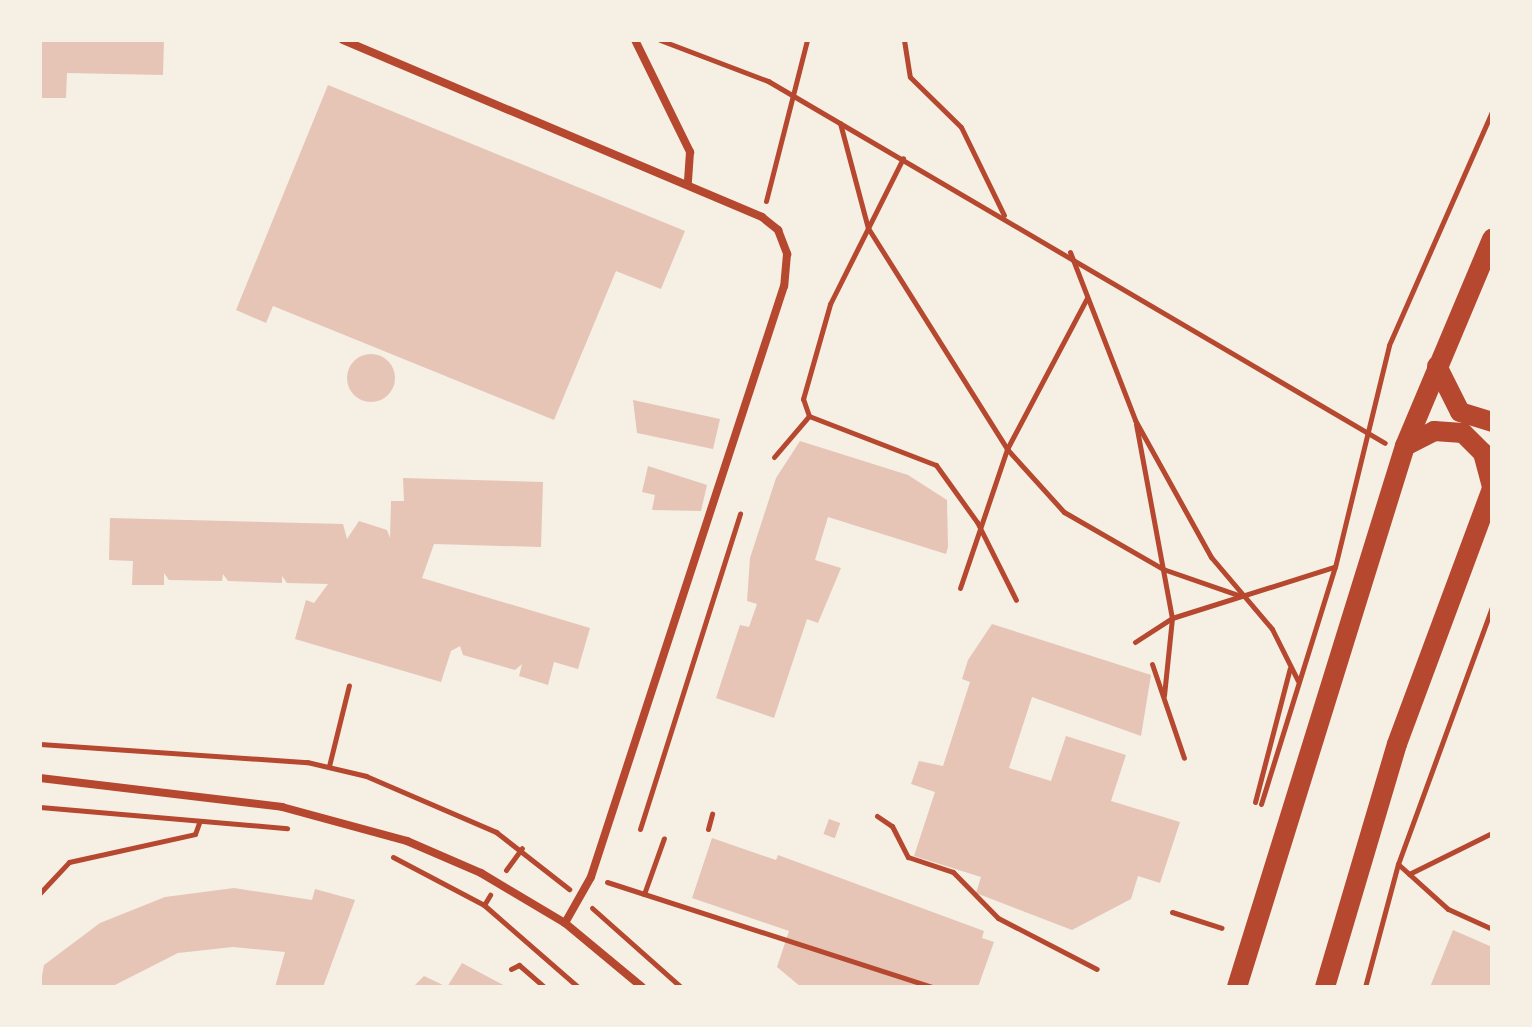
<!DOCTYPE html>
<style>
body{margin:0}
#map{position:relative;width:1532px;height:1027px;overflow:hidden;background:#f6efe4;font-family:Karla,sans-serif}
div>[style]{position:absolute}
[style*='--x']{left:calc(var(--x)*1px);top:calc(var(--y)*1px);width:calc(var(--w)*1px);rotate:calc(var(--a)*1deg)}
.building>*{inset:0;background:#e6c5b7;transform-origin:0 0}
.round{border-radius:50%}
.path>*{height:5px;margin:-2.5px;padding:0 2.5px;transform-origin:2.5px;border-radius:2.5px;background:#b5482f}
.minor>*{height:8px;margin:-4px;padding:0 4px;transform-origin:4px;border-radius:4px;background:#b5482f}
.primary>*{height:20px;margin:-10px;padding:0 10px;transform-origin:10px;border-radius:10px;background:#b5482f}
span{translate:-50% -50%;white-space:nowrap;text-align:center;line-height:1.15;-webkit-text-stroke:6px #f6efe4;paint-order:stroke}
.frame{position:absolute;inset:0;border:42px solid #f6efe4;pointer-events:none}
</style>
<div id="map">
<div class="building">
<div style="clip-path:polygon(40px 40px,164px 40px,163px 75px,67px 73px,66px 98px,40px 98px)"></div>
<div style="clip-path:polygon(328px 85px,685px 231px,661px 289px,616px 271px,554px 420px,273px 306px,266px 323px,236px 310px)"></div>
<div class="round" style="left:347px;top:354px;width:48px;height:48px"></div>
<div style="clip-path:polygon(633px 400px,720px 419px,713px 449px,637px 433px)"></div>
<div style="clip-path:polygon(800px 441px,908px 475px,947px 500px,948px 547px,946px 554px,828px 517px,815px 560px,841px 568px,818px 623px,807px 619px,774px 718px,716px 698px,740px 625px,749px 627px,757px 604px,747px 601px,750px 558px,776px 478px)"></div>
<div style="clip-path:polygon(648px 466px,707px 485px,701px 511px,652px 510px,655px 495px,642px 492px)"></div>
<div style="clip-path:polygon(403px 478px,543px 482px,541px 547px,434px 544px,422px 578px,590px 628px,578px 669px,554px 662px,548px 685px,519px 676px,522px 664px,515px 670px,463px 655px,460px 646px,451px 651px,441px 682px,295px 639px,306px 600px,314px 603px,328px 584px,287px 583px,282px 576px,282px 583px,228px 581px,223px 574px,222px 581px,169px 580px,164px 573px,164px 585px,132px 585px,133px 561px,109px 560px,110px 518px,343px 524px,347px 539px,359px 521px,387px 530px,390px 538px,391px 501px,404px 501px)"></div>
<div style="clip-path:polygon(992px 624px,1151px 675px,1141px 736px,1032px 697px,1009px 768px,1051px 781px,1066px 736px,1126px 755px,1111px 801px,1180px 822px,1160px 883px,1138px 876px,1131px 899px,1072px 930px,976px 893px,981px 877px,914px 856px,935px 792px,911px 784px,919px 761px,943px 766px,970px 682px,962px 679px,968px 660px)"></div>
<div style="left:829px;top:819px;width:12px;height:16px;rotate:20deg"></div>
<div style="clip-path:polygon(712px 838px,776px 860px,778px 855px,984px 931px,982px 938px,994px 942px,978px 987px,801px 987px,777px 967px,789px 931px,692px 898px)"></div>
<div style="clip-path:polygon(234px 888px,312px 900px,315px 889px,355px 900px,323px 987px,275px 987px,285px 952px,233px 947px,178px 953px,111px 987px,40px 987px,44px 965px,100px 923px,165px 897px)"></div>
<div style="clip-path:polygon(1453px 930px,1492px 947px,1492px 987px,1430px 987px)"></div>
<div style="clip-path:polygon(462px 963px,507px 987px,413px 987px,424px 976px,447px 987px)"></div>
</div>
<div class="path">
<div style="--x:660;--y:40;--w:116;--a:20.8"></div>
<div style="--x:768;--y:81;--w:715;--a:30.4"></div>
<div style="--x:904;--y:40;--w:37;--a:81"></div>
<div style="--x:910;--y:77;--w:71;--a:44.4"></div>
<div style="--x:961;--y:127;--w:98;--a:64"></div>
<div style="--x:840;--y:123;--w:109;--a:75.1"></div>
<div style="--x:868;--y:228;--w:261;--a:57.8"></div>
<div style="--x:1007;--y:449;--w:85;--a:47.9"></div>
<div style="--x:1064;--y:512;--w:114;--a:29.9"></div>
<div style="--x:1163;--y:569;--w:79;--a:19.1"></div>
<div style="--x:766;--y:201;--w:166;--a:-75.7"></div>
<div style="--x:1070;--y:252;--w:180;--a:68.8"></div>
<div style="--x:1135;--y:420;--w:157;--a:61"></div>
<div style="--x:1211;--y:557;--w:94;--a:49.7"></div>
<div style="--x:1272;--y:629;--w:58;--a:63.4"></div>
<div style="--x:809;--y:416;--w:18;--a:-109"></div>
<div style="--x:803;--y:399;--w:99;--a:-74.1"></div>
<div style="--x:830;--y:304;--w:163;--a:-63.4"></div>
<div style="--x:1136;--y:424;--w:197;--a:79.5"></div>
<div style="--x:1172;--y:618;--w:78;--a:95.9"></div>
<div style="--x:774;--y:457;--w:54;--a:-49.5"></div>
<div style="--x:809;--y:416;--w:136;--a:21.1"></div>
<div style="--x:936;--y:465;--w:70;--a:54.3"></div>
<div style="--x:977;--y:522;--w:87;--a:63.4"></div>
<div style="--x:960;--y:588;--w:147;--a:-71.3"></div>
<div style="--x:1007;--y:449;--w:171;--a:-62.1"></div>
<div style="--x:1135;--y:642;--w:44;--a:-33"></div>
<div style="--x:1172;--y:618;--w:170;--a:-17.5"></div>
<div style="--x:1152;--y:664;--w:99;--a:71.2"></div>
<div style="--x:40;--y:744;--w:268;--a:3.9"></div>
<div style="--x:307;--y:762;--w:61;--a:13.3"></div>
<div style="--x:366;--y:776;--w:142;--a:23.3"></div>
<div style="--x:496;--y:832;--w:93;--a:38"></div>
<div style="--x:329;--y:766;--w:83;--a:-76.1"></div>
<div style="--x:1255;--y:802;--w:138;--a:-75.4"></div>
<div style="--x:1261;--y:804;--w:248;--a:-72.7"></div>
<div style="--x:1335;--y:567;--w:228;--a:-76.3"></div>
<div style="--x:1389;--y:345;--w:255;--a:-66.2"></div>
<div style="--x:40;--y:807;--w:248;--a:4.9"></div>
<div style="--x:877;--y:816;--w:18;--a:34"></div>
<div style="--x:892;--y:826;--w:35;--a:63"></div>
<div style="--x:908;--y:857;--w:47;--a:18.4"></div>
<div style="--x:953;--y:872;--w:64;--a:45.6"></div>
<div style="--x:998;--y:918;--w:111;--a:27.3"></div>
<div style="--x:640;--y:829;--w:331;--a:-72.4"></div>
<div style="--x:708;--y:829;--w:16;--a:-75"></div>
<div style="--x:393;--y:857;--w:103;--a:27.8"></div>
<div style="--x:484;--y:905;--w:12;--a:-59"></div>
<div style="--x:1398;--y:864;--w:67;--a:42"></div>
<div style="--x:1448;--y:909;--w:48;--a:24.4"></div>
<div style="--x:506;--y:870;--w:27;--a:-54"></div>
<div style="--x:1409;--y:874;--w:93;--a:-26.3"></div>
<div style="--x:607;--y:882;--w:342;--a:17.9"></div>
<div style="--x:40;--y:893;--w:42;--a:-46.9"></div>
<div style="--x:69;--y:862;--w:129;--a:-12.5"></div>
<div style="--x:195;--y:834;--w:12;--a:-70"></div>
<div style="--x:644;--y:894;--w:59;--a:-70.3"></div>
<div style="--x:484;--y:905;--w:125;--a:41.1"></div>
<div style="--x:592;--y:908;--w:119;--a:41.6"></div>
<div style="--x:1172;--y:912;--w:52;--a:17.7"></div>
<div style="--x:511;--y:969;--w:9;--a:-27"></div>
<div style="--x:519;--y:965;--w:33;--a:41"></div>
<div style="--x:1365;--y:987;--w:127;--a:-75"></div>
<div style="--x:1398;--y:864;--w:274;--a:-69.9"></div>
</div>
<div class="minor">
<div style="--x:343;--y:40;--w:455;--a:22.9"></div>
<div style="--x:762;--y:217;--w:21;--a:39"></div>
<div style="--x:778;--y:230;--w:26;--a:69"></div>
<div style="--x:787;--y:254;--w:32;--a:95"></div>
<div style="--x:784;--y:286;--w:622;--a:108.09"></div>
<div style="--x:591;--y:877;--w:53;--a:119.5"></div>
<div style="--x:635;--y:40;--w:125;--a:63.8"></div>
<div style="--x:690;--y:152;--w:32;--a:94"></div>
<div style="--x:40;--y:778;--w:244;--a:6.8"></div>
<div style="--x:282;--y:807;--w:130;--a:15.2"></div>
<div style="--x:407;--y:841;--w:81;--a:23.4"></div>
<div style="--x:481;--y:873;--w:98;--a:30.8"></div>
<div style="--x:565;--y:923;--w:100;--a:39.7"></div>
</div>
<div class="primary">
<div style="--x:1437;--y:366;--w:51;--a:63.4"></div>
<div style="--x:1460;--y:412;--w:34;--a:17"></div>
<div style="--x:1405;--y:446;--w:33;--a:-27"></div>
<div style="--x:1434;--y:431;--w:29;--a:4"></div>
<div style="--x:1463;--y:433;--w:28;--a:45"></div>
<div style="--x:1483;--y:453;--w:35;--a:75"></div>
<div style="--x:1237;--y:987;--w:566;--a:-72.75"></div>
<div style="--x:1405;--y:446;--w:225;--a:-67.2"></div>
<div style="--x:1325;--y:987;--w:253;--a:-73.5"></div>
<div style="--x:1397;--y:744;--w:272;--a:-69.6"></div>
</div>
<div class="frame"></div>
</div>
